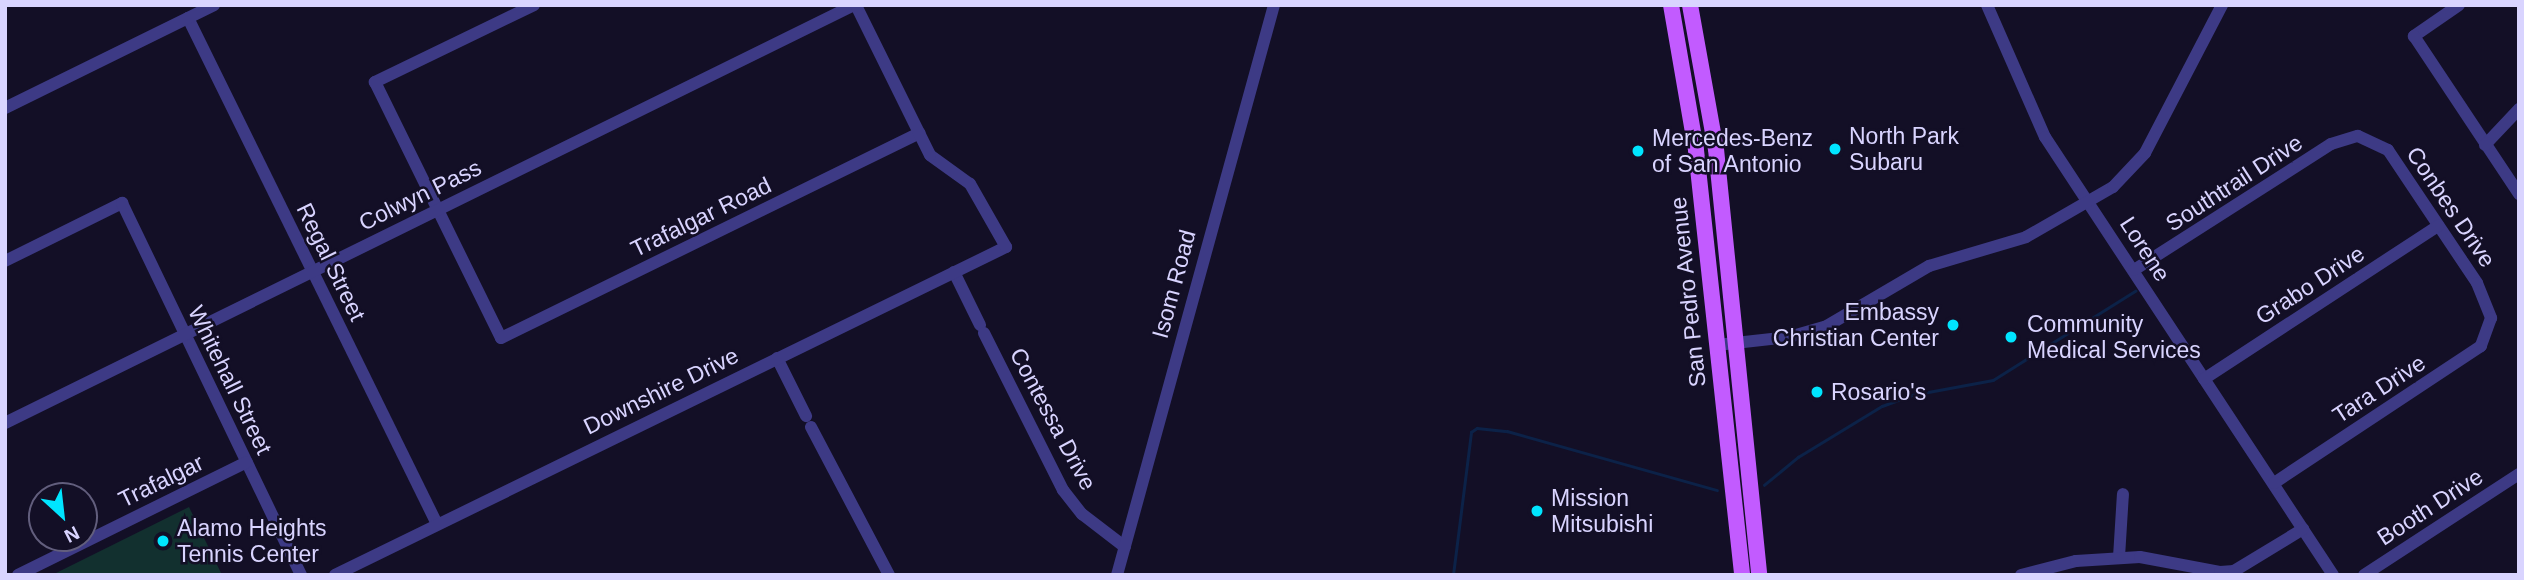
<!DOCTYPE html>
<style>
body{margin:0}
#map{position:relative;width:2524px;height:580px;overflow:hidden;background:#130f26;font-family:Helvetica,sans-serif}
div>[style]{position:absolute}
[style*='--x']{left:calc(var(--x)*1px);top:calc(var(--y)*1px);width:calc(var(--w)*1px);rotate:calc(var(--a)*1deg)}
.green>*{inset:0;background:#12302f}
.stream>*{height:2.5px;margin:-1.25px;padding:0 1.25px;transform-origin:1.25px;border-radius:1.25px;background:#0c2248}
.minor>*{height:12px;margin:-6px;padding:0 6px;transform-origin:6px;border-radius:6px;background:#3d3a85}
.major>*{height:16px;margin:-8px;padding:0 8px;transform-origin:8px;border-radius:8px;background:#c25bff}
.dots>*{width:19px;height:19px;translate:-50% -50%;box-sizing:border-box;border:4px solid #130f26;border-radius:50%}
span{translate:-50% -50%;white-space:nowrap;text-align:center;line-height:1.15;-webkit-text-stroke:5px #130f26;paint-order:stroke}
.poi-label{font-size:23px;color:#d9d4ff}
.left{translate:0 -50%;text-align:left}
.right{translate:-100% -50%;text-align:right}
.street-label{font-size:23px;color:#d9d4ff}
.frame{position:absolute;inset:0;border:7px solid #d9d4ff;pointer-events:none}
.north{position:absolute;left:28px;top:482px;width:70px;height:70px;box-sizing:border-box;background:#130f26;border:2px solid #625e7d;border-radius:50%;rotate:153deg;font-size:19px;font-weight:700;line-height:28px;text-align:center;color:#d9d4ff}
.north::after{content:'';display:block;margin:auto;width:24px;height:32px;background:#00e5ff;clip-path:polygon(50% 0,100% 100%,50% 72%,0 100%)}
</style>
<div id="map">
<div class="green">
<div style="clip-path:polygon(189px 507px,222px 575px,52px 575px)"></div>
</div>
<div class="stream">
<div style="--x:1764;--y:485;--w:44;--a:-39.5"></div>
<div style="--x:1798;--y:457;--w:98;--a:-31.3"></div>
<div style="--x:1882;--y:406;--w:32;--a:-20"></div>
<div style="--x:1912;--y:395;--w:82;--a:-10.5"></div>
<div style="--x:1993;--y:380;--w:168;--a:-32.1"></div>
<div style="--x:1453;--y:575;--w:144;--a:-82.8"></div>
<div style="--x:1471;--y:432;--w:7;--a:-34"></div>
<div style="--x:1477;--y:428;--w:30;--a:6"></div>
<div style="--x:1507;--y:431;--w:218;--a:15.7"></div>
</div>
<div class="minor">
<div style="--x:534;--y:5;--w:177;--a:154.2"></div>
<div style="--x:375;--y:82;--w:285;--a:63.8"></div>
<div style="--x:501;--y:338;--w:466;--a:-26.1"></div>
<div style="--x:1987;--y:5;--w:144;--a:66.3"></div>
<div style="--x:2045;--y:137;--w:524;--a:56.67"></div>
<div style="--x:2459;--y:5;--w:55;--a:145.4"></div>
<div style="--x:2414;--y:36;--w:190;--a:56.4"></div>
<div style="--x:188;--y:18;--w:564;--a:63.8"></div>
<div style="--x:5;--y:108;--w:233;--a:-26.2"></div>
<div style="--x:2485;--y:145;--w:50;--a:-46.6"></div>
<div style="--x:5;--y:261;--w:131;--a:-26.4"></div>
<div style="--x:122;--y:203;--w:413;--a:64.3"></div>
<div style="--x:2134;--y:270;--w:234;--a:-32.6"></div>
<div style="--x:2331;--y:144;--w:28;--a:-17"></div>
<div style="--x:2358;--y:136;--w:33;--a:25"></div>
<div style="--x:2388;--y:150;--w:160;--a:56.2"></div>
<div style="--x:2477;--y:283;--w:38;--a:68"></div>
<div style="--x:2491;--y:318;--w:30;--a:110"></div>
<div style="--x:2481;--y:346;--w:248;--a:146.5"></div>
<div style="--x:954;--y:272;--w:59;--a:63.9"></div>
<div style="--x:984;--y:333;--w:176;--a:63.3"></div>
<div style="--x:1063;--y:490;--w:31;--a:52"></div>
<div style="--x:1082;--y:514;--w:54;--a:37.5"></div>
<div style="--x:1717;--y:345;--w:72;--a:-6.3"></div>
<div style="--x:1789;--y:337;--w:37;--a:-16"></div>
<div style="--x:1825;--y:327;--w:121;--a:-30.4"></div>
<div style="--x:1929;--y:266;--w:101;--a:-16.6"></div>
<div style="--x:2026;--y:237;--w:100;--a:-29.9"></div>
<div style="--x:2113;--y:187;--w:47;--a:-46.7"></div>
<div style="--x:2145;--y:153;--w:167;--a:-62.5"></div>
<div style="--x:777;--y:358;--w:65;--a:63.4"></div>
<div style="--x:2204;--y:379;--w:280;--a:-33.2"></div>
<div style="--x:5;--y:423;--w:946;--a:-26.21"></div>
<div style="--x:811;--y:427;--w:167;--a:62.2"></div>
<div style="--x:2119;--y:557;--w:63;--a:-86.4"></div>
<div style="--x:18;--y:575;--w:255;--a:-26.3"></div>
<div style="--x:335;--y:575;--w:747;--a:-26.05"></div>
<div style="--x:1006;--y:247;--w:73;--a:-119.7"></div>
<div style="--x:970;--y:184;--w:49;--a:-144.1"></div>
<div style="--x:930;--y:155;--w:167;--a:-116.3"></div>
<div style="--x:1117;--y:575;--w:591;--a:-74.6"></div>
<div style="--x:2021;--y:575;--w:57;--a:-14.3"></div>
<div style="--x:2076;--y:561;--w:64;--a:-3.6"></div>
<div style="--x:2140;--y:557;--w:81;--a:10.6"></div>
<div style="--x:2220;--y:572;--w:14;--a:-4"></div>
<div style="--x:2234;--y:571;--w:81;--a:-31.3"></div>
<div style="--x:2364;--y:575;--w:185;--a:-33.1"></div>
</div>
<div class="major">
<div style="--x:1671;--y:5;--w:147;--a:80.2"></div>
<div style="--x:1696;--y:150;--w:427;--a:83.8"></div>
<div style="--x:1690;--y:5;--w:146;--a:79.8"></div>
<div style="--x:1716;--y:149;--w:428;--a:84.2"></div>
</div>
<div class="dots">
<div style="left:1835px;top:149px;background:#00e5ff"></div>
<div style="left:1638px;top:151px;background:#00e5ff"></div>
<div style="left:1953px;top:325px;background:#00e5ff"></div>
<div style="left:2011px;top:337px;background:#00e5ff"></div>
<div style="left:1817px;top:392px;background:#00e5ff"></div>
<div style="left:1537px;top:511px;background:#00e5ff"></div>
<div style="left:163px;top:541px;background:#00e5ff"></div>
</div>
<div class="poi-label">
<span class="left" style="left:1849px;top:149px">North Park<br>Subaru</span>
<span class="left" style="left:1652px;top:151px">Mercedes-Benz<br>of San Antonio</span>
<span class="right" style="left:1939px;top:325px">Embassy<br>Christian Center</span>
<span class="left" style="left:2027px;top:337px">Community<br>Medical Services</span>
<span class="left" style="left:1831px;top:392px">Rosario's</span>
<span class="left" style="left:1551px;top:511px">Mission<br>Mitsubishi</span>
<span class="left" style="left:177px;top:541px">Alamo Heights<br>Tennis Center</span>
</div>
<div class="street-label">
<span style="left:2234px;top:183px;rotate:-33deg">Southtrail Drive</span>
<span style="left:420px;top:195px;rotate:-26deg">Colwyn Pass</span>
<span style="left:2451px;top:207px;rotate:56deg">Conbes Drive</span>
<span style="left:701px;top:217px;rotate:-26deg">Trafalgar Road</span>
<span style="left:2145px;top:249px;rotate:57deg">Lorene</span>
<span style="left:331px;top:262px;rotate:64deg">Regal Street</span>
<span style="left:1174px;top:284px;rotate:-75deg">Isom Road</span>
<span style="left:2310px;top:285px;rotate:-33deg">Grabo Drive</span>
<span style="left:1688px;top:292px;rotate:-96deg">San Pedro Avenue</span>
<span style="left:230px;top:380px;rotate:64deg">Whitehall Street</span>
<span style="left:2379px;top:389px;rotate:-33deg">Tara Drive</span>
<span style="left:661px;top:391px;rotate:-26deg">Downshire Drive</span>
<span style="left:1053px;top:419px;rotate:62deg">Contessa Drive</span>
<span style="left:161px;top:481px;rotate:-26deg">Trafalgar</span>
<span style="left:2430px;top:507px;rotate:-33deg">Booth Drive</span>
</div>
<div class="frame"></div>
<div class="north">N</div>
</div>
